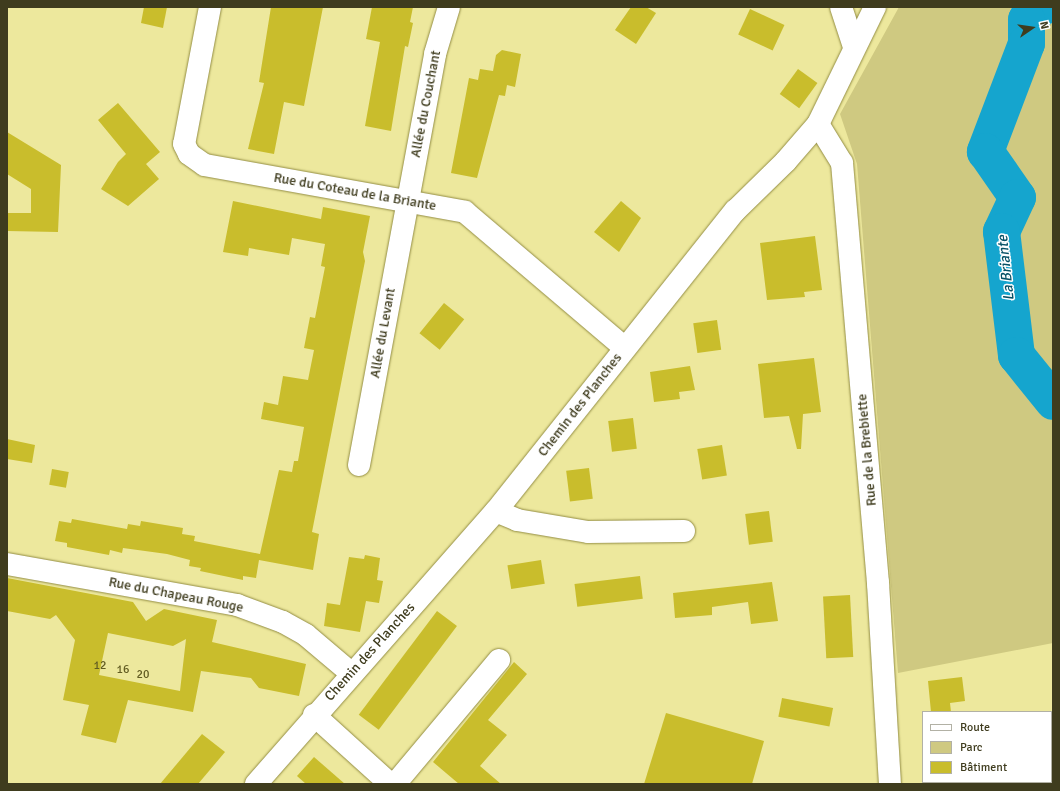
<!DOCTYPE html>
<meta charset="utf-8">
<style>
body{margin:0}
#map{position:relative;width:1060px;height:791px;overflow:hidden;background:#ede89d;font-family:Signika,sans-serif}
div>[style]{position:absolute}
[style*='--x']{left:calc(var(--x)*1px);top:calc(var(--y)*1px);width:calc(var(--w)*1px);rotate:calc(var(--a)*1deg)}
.green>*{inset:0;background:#cfc981}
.river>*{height:37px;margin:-18.5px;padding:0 18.5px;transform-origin:18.5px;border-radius:18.5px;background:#15a5ce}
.building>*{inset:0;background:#c9bd2c;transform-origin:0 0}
.roads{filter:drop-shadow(0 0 1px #938d44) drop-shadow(0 0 1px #938d44)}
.minor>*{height:22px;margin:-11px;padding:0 11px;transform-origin:11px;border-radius:11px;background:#fff}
span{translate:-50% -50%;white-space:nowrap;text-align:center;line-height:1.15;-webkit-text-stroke:3px #fff;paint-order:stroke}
.number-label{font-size:12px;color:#625c22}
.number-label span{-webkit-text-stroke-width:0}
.street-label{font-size:14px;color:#3f3c1e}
.water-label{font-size:15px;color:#065166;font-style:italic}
.frame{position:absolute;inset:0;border:8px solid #3f3c1e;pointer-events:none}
.legend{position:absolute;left:922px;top:711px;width:130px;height:72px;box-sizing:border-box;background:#fff;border:1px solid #b2b1a5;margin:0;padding:5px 7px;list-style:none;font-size:12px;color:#3f3c1e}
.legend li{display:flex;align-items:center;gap:8px;height:20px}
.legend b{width:20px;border:1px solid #b2b1a5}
.north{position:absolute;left:1012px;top:8px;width:40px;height:40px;-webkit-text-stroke:3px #fff;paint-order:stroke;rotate:77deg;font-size:11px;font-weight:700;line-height:16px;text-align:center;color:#3f3c1e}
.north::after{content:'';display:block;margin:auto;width:14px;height:18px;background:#3f3c1e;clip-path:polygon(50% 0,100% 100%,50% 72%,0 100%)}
</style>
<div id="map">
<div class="green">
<div style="clip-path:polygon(899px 7px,1053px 7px,1053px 643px,898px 673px,857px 164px,840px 114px)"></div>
</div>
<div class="river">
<div style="--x:1041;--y:7;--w:19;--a:141"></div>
<div style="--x:1026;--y:19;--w:24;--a:90"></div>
<div style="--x:1026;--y:43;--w:116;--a:110.8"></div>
<div style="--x:985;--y:151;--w:56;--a:55.2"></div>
<div style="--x:1017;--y:197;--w:38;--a:115"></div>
<div style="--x:1001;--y:231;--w:125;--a:83.1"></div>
<div style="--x:1016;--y:355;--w:59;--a:51.2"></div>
</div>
<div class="building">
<div style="clip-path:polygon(144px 7px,167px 7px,163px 28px,141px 23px)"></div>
<div style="clip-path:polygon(271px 7px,323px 7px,304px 106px,284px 102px,274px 154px,248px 149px,264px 83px,259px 82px)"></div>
<div style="clip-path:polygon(372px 7px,413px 7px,410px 22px,413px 23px,408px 47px,405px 46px,391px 131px,365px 126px,380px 42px,366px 39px)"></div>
<div style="clip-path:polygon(631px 7px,646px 7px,656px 13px,636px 44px,615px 30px)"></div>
<div style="left:750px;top:9px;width:38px;height:28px;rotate:25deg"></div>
<div style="clip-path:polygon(502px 50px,521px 54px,515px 87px,507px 85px,505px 96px,499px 95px,477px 178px,451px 173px,469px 78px,478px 80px,480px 69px,493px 71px,496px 55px)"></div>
<div style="left:798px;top:69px;width:24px;height:31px;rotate:36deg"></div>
<div style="clip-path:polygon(118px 103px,160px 152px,146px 164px,159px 179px,128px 206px,101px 189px,118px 162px,126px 154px,98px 120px)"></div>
<div style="clip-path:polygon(7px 132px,61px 165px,58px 232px,7px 231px,7px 213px,31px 213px,31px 189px,7px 174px)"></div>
<div style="clip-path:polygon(233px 201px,321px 219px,323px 207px,370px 216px,363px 252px,365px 261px,312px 532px,319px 534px,313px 570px,259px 560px,256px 578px,243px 576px,243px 580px,200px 571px,201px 568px,189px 566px,190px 560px,167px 554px,123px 548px,122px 553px,110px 550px,109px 555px,67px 547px,67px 543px,55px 541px,59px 521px,71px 523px,72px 519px,127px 529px,128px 524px,140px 526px,141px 521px,183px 528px,182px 534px,195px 536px,194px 541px,260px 554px,279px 470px,292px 472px,294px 461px,298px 461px,304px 427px,261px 419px,264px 402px,278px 405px,283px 376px,308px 380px,314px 350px,304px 348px,310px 317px,315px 318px,325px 267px,321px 266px,325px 244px,292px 238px,289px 255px,249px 248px,248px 256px,223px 252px)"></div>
<div style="clip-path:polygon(621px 201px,641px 218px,619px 252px,594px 232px)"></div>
<div style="clip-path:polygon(815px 236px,822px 290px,804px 292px,805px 297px,767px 300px,760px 243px)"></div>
<div style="left:444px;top:303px;width:26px;height:39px;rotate:39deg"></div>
<div style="left:717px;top:320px;width:30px;height:24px;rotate:82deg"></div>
<div style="clip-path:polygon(814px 358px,821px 412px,803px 414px,801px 449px,797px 449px,789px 416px,764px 418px,758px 364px)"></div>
<div style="clip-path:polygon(690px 366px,695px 390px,679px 392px,680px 399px,654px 402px,650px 372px)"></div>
<div style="left:633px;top:418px;width:31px;height:25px;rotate:83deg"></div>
<div style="clip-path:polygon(7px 439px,35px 445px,32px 463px,7px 459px)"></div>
<div style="left:722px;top:445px;width:31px;height:25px;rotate:81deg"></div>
<div style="left:589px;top:468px;width:31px;height:23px;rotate:83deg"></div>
<div style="left:52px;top:469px;width:17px;height:16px;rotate:10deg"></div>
<div style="left:769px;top:511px;width:31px;height:24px;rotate:83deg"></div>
<div style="clip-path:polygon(365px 555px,380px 558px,377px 580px,383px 581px,379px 603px,366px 601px,360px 632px,324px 626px,327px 603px,340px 605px,349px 557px,364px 559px)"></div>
<div style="left:541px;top:560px;width:24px;height:34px;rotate:81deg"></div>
<div style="left:640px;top:576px;width:23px;height:66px;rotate:83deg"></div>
<div style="clip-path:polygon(evenodd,7px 578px,133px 602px,146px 621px,164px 609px,217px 620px,212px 642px,306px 664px,299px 696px,259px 688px,251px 678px,201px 671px,193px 712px,128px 700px,116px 743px,81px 735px,89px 705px,63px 700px,75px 640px,56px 615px,50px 619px,7px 611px,7px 578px,108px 633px,173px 646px,186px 639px,180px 691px,99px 675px,108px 633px)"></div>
<div style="clip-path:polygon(772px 582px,778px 621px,751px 624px,748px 602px,712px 607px,712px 615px,675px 618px,673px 593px)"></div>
<div style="left:850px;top:595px;width:62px;height:27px;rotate:87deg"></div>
<div style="left:437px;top:611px;width:25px;height:130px;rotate:37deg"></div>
<div style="clip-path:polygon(514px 662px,527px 674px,488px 720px,507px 735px,480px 766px,501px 784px,459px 784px,433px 762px)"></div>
<div style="clip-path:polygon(962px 677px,965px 701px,950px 703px,951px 712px,931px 712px,928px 681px)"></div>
<div style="left:782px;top:698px;width:52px;height:19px;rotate:11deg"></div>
<div style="clip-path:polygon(666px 713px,764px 741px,752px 784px,644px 784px)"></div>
<div style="clip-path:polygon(202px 734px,225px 752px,198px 784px,160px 784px)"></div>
<div style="clip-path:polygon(314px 757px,345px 784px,306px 784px,297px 776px)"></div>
</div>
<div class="roads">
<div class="minor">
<div style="--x:210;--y:7;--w:139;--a:100.7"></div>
<div style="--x:184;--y:144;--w:11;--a:63"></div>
<div style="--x:189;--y:154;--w:19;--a:35"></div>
<div style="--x:205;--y:165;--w:264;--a:10.2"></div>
<div style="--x:465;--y:212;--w:210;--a:40.4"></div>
<div style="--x:841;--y:7;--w:42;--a:72"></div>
<div style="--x:818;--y:124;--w:46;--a:58.4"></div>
<div style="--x:842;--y:163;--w:422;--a:85.1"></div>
<div style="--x:878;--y:583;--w:201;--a:86.6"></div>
<div style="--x:359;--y:465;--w:418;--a:-79.5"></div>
<div style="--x:435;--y:54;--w:49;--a:-73.4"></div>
<div style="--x:496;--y:511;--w:23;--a:23"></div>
<div style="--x:517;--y:520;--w:72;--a:9.6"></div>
<div style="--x:588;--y:532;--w:96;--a:-0.6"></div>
<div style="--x:7;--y:564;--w:234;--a:10.1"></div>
<div style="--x:237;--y:605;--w:49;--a:20.3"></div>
<div style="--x:283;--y:622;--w:26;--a:29"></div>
<div style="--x:306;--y:635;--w:59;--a:40.2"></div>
<div style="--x:314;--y:715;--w:103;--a:42.2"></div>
<div style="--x:256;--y:784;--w:363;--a:-48.7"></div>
<div style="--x:496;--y:511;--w:384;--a:-51.5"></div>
<div style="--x:735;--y:211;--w:71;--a:-44.4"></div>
<div style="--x:786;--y:161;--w:49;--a:-49.1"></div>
<div style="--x:818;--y:124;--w:130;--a:-64"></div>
<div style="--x:395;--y:784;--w:162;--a:-50"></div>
</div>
</div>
<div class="number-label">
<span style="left:100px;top:666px">12</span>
<span style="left:123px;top:670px">16</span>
<span style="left:143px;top:675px">20</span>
</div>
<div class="street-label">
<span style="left:426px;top:104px;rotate:-79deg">Allée du Couchant</span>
<span style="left:355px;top:192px;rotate:10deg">Rue du Coteau de la Briante</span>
<span style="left:383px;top:333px;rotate:-80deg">Allée du Levant</span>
<span style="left:580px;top:405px;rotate:-52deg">Chemin des Planches</span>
<span style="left:867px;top:450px;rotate:-95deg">Rue de la Brebiette</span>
<span style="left:176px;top:595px;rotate:11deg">Rue du Chapeau Rouge</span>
<span style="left:370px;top:652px;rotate:-48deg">Chemin des Planches</span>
</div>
<div class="water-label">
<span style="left:1006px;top:268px;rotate:-96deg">La Briante</span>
</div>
<div class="frame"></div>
<ul class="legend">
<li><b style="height:5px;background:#fff"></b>Route</li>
<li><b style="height:11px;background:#cfc981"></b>Parc</li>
<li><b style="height:11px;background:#c9bd2c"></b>Bâtiment</li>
</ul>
<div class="north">N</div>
</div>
